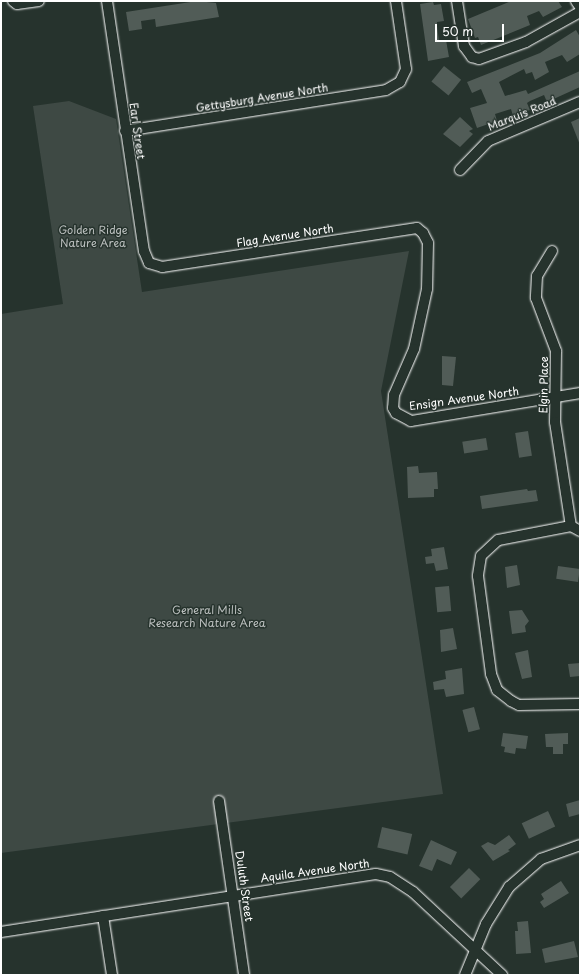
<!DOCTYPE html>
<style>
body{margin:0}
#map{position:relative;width:581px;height:976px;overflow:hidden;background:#26332d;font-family:"Playpen Sans",sans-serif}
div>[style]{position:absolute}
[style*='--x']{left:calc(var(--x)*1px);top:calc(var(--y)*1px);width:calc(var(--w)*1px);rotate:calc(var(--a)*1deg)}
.green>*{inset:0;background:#3e4944}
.building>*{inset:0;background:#515c57;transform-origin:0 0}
.roads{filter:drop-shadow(0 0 1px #fff) drop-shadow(0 0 1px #fff)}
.street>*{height:10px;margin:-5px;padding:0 5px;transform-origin:5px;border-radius:5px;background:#26332d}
span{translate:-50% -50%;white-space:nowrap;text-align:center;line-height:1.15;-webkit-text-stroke:3px #26332d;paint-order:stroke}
.street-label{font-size:11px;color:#fff}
.park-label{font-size:11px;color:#bbbfbe}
.frame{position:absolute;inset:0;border:2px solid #fff;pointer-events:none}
.scale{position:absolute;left:435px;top:24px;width:69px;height:18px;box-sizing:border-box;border:2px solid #fff;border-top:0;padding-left:5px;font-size:12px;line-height:14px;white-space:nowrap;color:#fff;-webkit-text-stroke:3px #26332d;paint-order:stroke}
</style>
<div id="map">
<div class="green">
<div style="clip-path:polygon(69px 101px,116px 119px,142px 292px,409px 251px,381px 391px,443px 794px,1px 853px,1px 314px,63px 304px,33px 106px)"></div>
</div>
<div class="building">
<div style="clip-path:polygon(197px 1px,216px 3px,219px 17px,156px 27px,155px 19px,141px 21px,142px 29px,129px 31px,126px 12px)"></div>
<div style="clip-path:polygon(511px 1px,558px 1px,562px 7px,543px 17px,539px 11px,527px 16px,530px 25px,481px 45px,478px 37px,475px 38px,468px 19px)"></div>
<div style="clip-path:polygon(433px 2px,434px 5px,441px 4px,444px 21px,437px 22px,437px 26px,439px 41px,446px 40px,449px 57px,428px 61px,420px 4px)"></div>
<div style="clip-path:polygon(576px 30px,580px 37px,580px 54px,567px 62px,562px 55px,545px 62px,549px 72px,535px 80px,532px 72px,526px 74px,524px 69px,499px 82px,505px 96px,526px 90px,528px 94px,580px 71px,580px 87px,547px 102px,544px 95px,530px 101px,527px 103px,530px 110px,521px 113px,513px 116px,511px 109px,495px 114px,497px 121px,477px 128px,470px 108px,487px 103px,481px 89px,472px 93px,467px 82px,540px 53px)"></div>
<div style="left:444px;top:66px;width:22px;height:20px;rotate:39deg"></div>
<div style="clip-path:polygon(460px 117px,473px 129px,469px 131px,473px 134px,460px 147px,443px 134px)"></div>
<div style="clip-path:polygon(580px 118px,580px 145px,571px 122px)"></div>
<div style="clip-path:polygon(442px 356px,456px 357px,453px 386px,442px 385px)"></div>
<div style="left:528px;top:431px;width:25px;height:13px;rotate:81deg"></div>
<div style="left:486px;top:438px;width:12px;height:24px;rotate:81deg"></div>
<div style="clip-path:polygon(418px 466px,419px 473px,437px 472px,438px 489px,434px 489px,434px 497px,408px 498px,407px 467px)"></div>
<div style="clip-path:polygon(527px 489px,528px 491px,536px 490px,538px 501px,482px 509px,480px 496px)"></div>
<div style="clip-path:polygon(444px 547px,448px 569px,436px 571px,434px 563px,426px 564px,425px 557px,432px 556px,431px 549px)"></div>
<div style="clip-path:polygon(517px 565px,520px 585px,507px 588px,505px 567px)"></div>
<div style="left:558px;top:566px;width:22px;height:13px;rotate:8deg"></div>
<div style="left:449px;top:586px;width:25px;height:14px;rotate:85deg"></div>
<div style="clip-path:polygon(522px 610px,529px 621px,525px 626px,526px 632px,512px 634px,509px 611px)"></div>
<div style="clip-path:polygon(453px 628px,457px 649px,441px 652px,440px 630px)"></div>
<div style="clip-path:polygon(528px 650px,532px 677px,522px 679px,515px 653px)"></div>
<div style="clip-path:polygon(580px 663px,580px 676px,570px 677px,568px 664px)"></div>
<div style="clip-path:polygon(462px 668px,464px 694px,446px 697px,444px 689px,434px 690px,433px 682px,446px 679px,445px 671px)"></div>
<div style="left:474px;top:707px;width:23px;height:12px;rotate:75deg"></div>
<div style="clip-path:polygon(503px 733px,528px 736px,526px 749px,516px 748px,515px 754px,504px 752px,505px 747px,501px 746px)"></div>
<div style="clip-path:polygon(568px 733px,568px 744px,563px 744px,563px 754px,553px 754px,553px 747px,546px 747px,545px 734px)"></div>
<div style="clip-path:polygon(580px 800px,580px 814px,569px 817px,566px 804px)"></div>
<div style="left:548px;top:811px;width:17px;height:29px;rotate:65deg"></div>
<div style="left:382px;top:827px;width:31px;height:21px;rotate:13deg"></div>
<div style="clip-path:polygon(509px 835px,516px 844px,508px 850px,510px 851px,493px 861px,481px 846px,488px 842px,495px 845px)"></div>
<div style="clip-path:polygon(431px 840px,457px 852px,451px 865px,437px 859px,432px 871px,419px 866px)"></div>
<div style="left:469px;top:868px;width:16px;height:27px;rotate:45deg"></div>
<div style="clip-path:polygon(561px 881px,569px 893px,544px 908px,540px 902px,544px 899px,541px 894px)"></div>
<div style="clip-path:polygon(528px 921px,531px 953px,516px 954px,515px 931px,518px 931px,517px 922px)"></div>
<div style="clip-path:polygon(574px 941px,578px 957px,545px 963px,542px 949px)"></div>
</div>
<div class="roads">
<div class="street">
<div style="--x:13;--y:1;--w:5;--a:37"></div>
<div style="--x:17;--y:4;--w:22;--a:-8"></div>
<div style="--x:107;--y:1;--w:253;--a:81.6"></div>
<div style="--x:144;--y:251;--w:13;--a:67"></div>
<div style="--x:149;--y:263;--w:14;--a:17"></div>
<div style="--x:162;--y:267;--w:258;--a:-8.7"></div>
<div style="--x:417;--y:228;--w:8;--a:40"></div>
<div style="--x:423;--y:233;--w:11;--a:63"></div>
<div style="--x:428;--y:243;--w:46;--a:91.2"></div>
<div style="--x:427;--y:289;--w:61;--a:102.2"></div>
<div style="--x:414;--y:349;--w:50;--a:113.5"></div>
<div style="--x:394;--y:395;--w:13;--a:94"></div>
<div style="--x:393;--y:408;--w:6;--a:59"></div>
<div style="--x:396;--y:413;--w:17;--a:28"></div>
<div style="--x:411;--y:421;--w:171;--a:-9.4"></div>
<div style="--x:457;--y:1;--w:46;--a:81.2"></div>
<div style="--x:464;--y:46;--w:14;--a:54"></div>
<div style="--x:472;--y:57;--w:7;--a:16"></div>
<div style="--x:479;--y:59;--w:50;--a:-19.9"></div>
<div style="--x:526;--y:42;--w:62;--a:-29.1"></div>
<div style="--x:576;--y:1;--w:7;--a:56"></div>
<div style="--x:125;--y:131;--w:264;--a:-8.9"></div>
<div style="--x:386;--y:90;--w:16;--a:-30"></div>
<div style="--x:400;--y:82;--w:14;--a:-65"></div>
<div style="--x:406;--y:69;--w:69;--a:-98.4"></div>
<div style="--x:460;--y:170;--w:40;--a:-46"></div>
<div style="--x:488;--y:141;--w:100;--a:-23"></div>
<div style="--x:552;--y:251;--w:29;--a:121"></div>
<div style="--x:537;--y:276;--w:22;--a:93"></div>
<div style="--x:536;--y:298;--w:57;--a:69.3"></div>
<div style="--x:556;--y:351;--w:71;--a:90.8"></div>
<div style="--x:555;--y:422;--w:105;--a:81.3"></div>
<div style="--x:580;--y:531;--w:10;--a:-151"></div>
<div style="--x:571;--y:526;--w:74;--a:169.1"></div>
<div style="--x:498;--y:540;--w:23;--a:137"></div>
<div style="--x:481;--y:556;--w:20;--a:99"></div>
<div style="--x:478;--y:576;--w:99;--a:82.4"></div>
<div style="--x:491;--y:674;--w:17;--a:69"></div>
<div style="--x:497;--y:690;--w:18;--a:38"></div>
<div style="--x:511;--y:701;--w:9;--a:27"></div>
<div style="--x:519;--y:705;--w:61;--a:-0.9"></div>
<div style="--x:219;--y:801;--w:176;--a:81.8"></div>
<div style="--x:103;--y:916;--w:60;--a:81.3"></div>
<div style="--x:1;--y:932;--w:379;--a:-8.8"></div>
<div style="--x:376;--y:874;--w:14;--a:12"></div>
<div style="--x:390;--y:877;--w:27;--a:33"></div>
<div style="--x:413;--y:892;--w:122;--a:43"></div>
<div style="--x:465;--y:975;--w:55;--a:-67.6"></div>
<div style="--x:486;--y:924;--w:44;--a:-58.1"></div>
<div style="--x:509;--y:887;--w:43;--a:-41.2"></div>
<div style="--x:541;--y:859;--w:41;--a:-19.7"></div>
</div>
</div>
<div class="street-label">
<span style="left:262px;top:98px;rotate:-9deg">Gettysburg Avenue North</span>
<span style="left:522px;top:114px;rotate:-22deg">Marquis Road</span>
<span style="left:137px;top:131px;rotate:82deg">Earl Street</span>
<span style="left:285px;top:236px;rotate:-9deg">Flag Avenue North</span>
<span style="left:544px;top:385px;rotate:-89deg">Elgin Place</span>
<span style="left:464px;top:399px;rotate:-8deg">Ensign Avenue North</span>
<span style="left:315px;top:871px;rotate:-8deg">Aquila Avenue North</span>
<span style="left:244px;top:886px;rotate:82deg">Duluth Street</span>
</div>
<div class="park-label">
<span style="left:93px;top:237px">Golden Ridge<br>Nature Area</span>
<span style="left:207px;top:617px">General Mills<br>Research Nature Area</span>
</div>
<div class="frame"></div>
<div class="scale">50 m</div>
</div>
